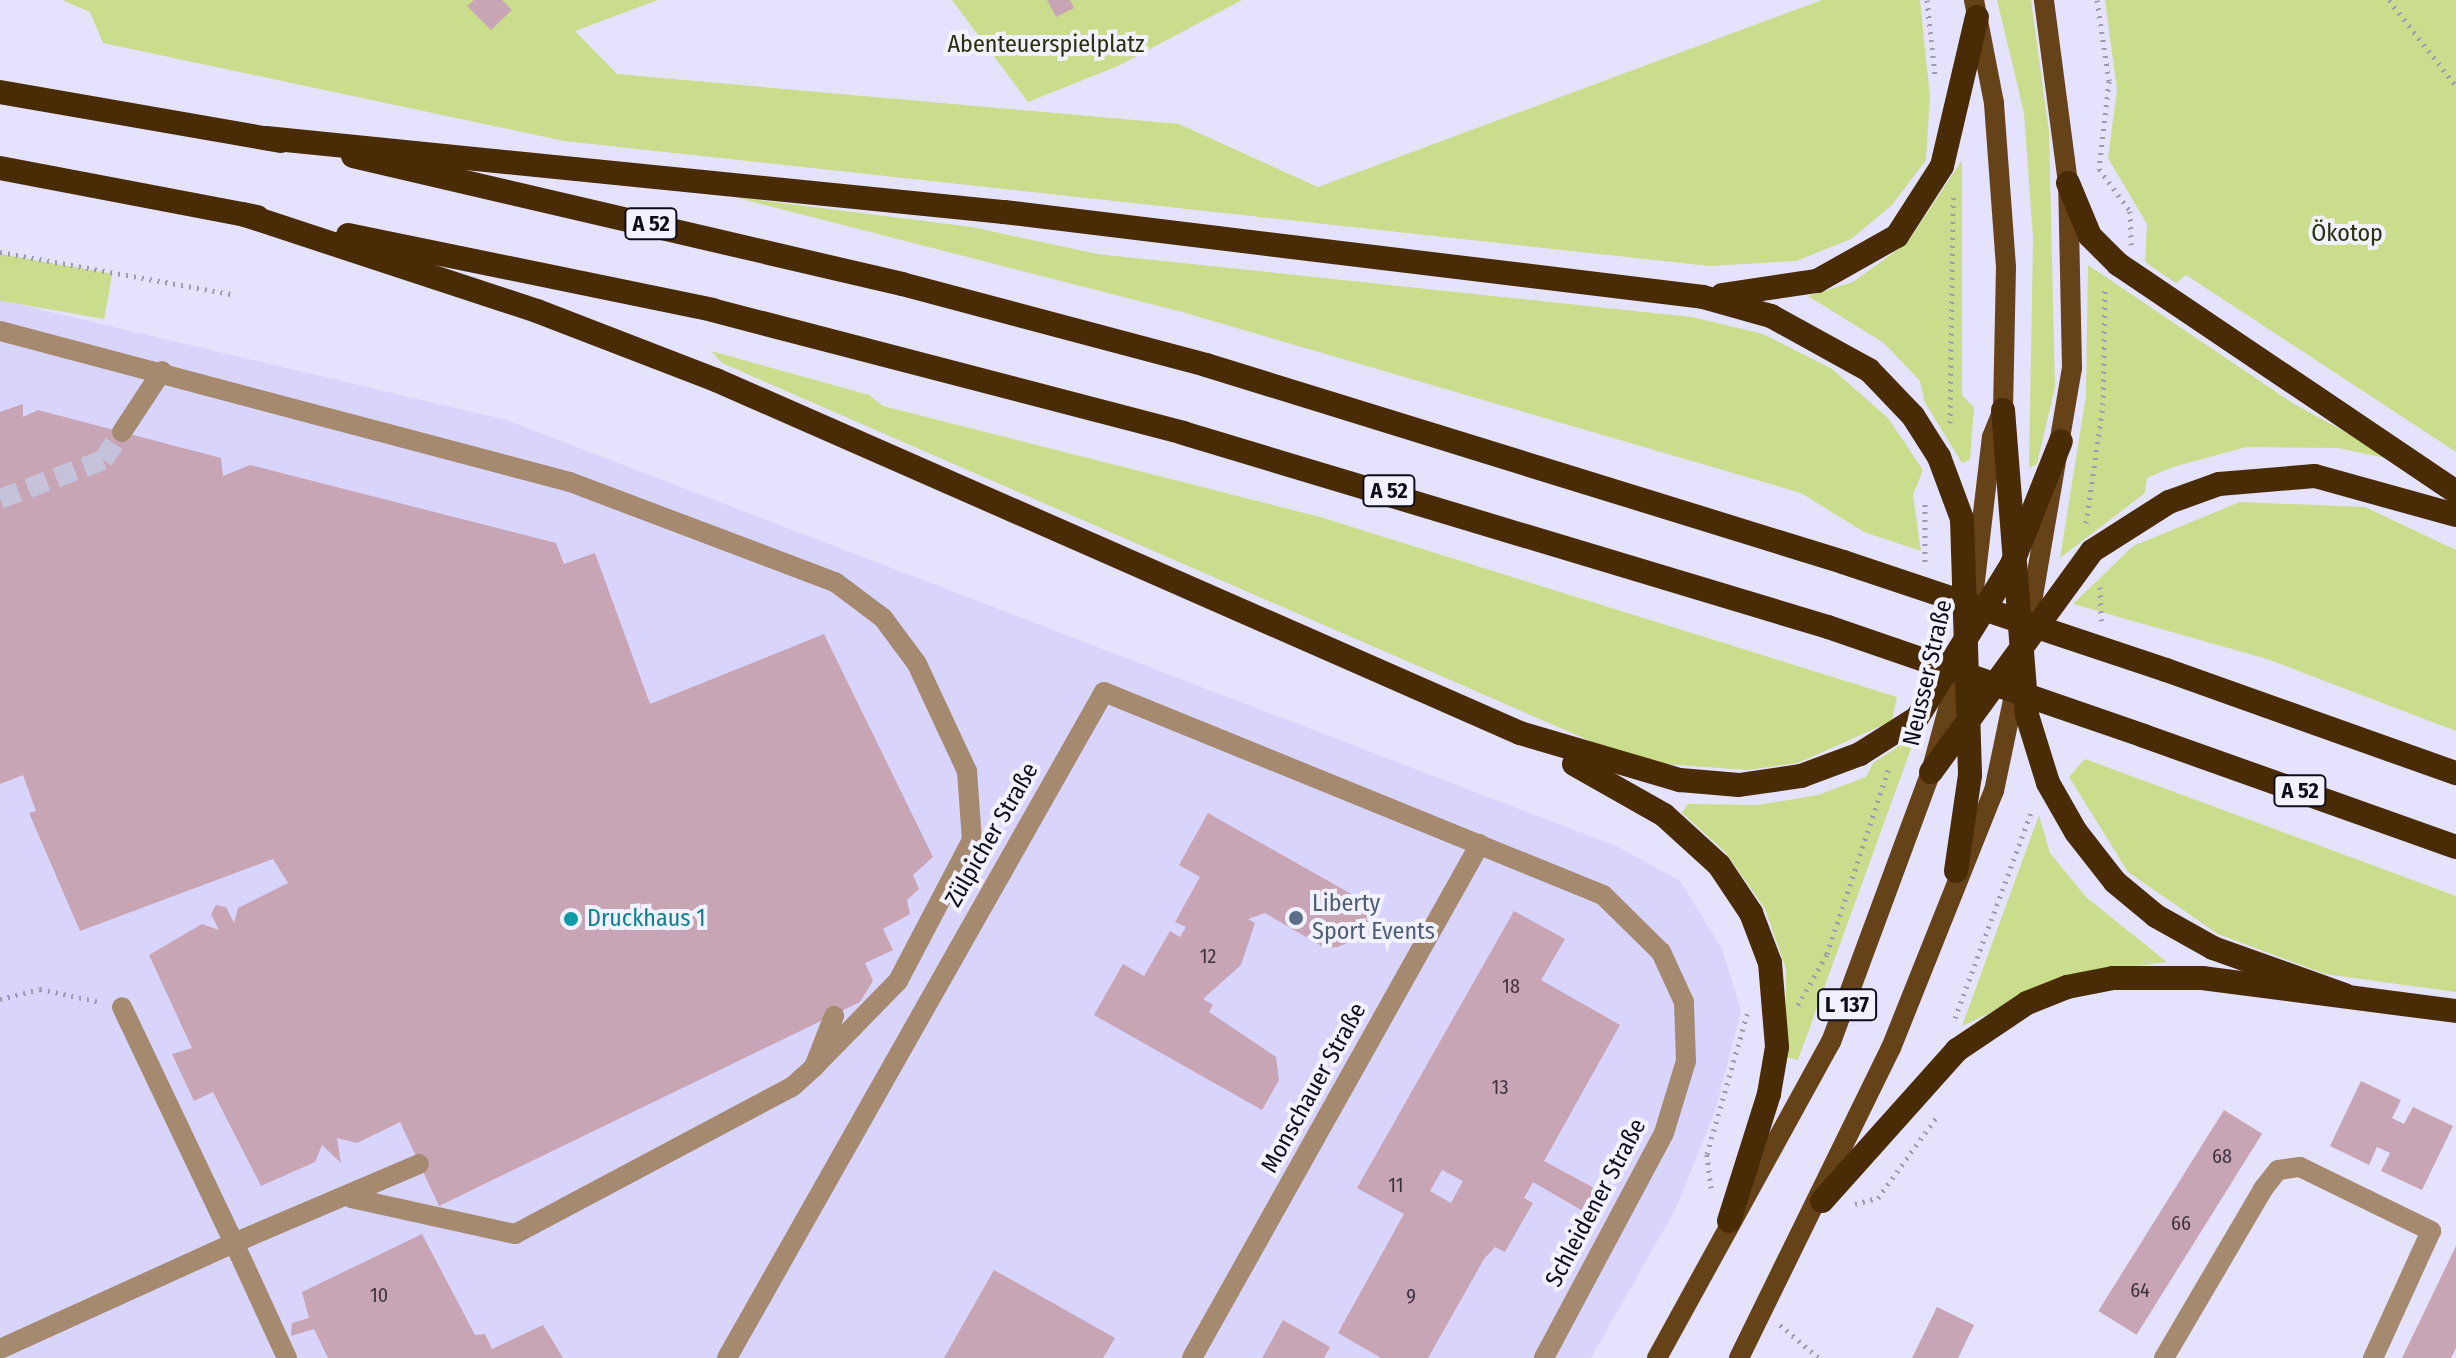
<!DOCTYPE html>
<meta charset="utf-8">
<style>
body{margin:0}
#map{position:relative;width:2456px;height:1358px;overflow:hidden;background:#e5e2fd;font-family:"Fira Sans Condensed",sans-serif}
div>[style]{position:absolute}
[style*='--x']{left:calc(var(--x)*1px);top:calc(var(--y)*1px);width:calc(var(--w)*1px);rotate:calc(var(--a)*1deg)}
.built>*{inset:0;background:#d8d4fc}
.green>*{inset:0;background:#cadd8c;transform-origin:0 0}
.building>*{inset:0;background:#c8a5b4;transform-origin:0 0}
.minor-tunnel>*{height:20px;margin-top:-10px;transform-origin:0;background:repeating-linear-gradient(90deg,#c5c2db 0 20px,transparent 0 30px)}
.path>*{height:5px;margin-top:-2.5px;transform-origin:0;background:repeating-linear-gradient(90deg,#9d9bb0 0 2px,transparent 0 8px)}
.minor>*{height:20px;margin:-10px;padding:0 10px;transform-origin:10px;border-radius:10px;background:#a58a70}
.major>*{height:20px;margin:-10px;padding:0 10px;transform-origin:10px;border-radius:10px;background:#664218}
.highway>*{height:24px;margin:-12px;padding:0 12px;transform-origin:12px;border-radius:12px;background:#492b06}
.highway-bridge>*{height:24px;margin:-12px;padding:0 12px;transform-origin:12px;border-radius:12px;background:#492b06}
.dots>*{width:22px;height:22px;translate:-50% -50%;box-sizing:border-box;border:4px solid #f2f1ff;border-radius:50%}
span{translate:-50% -50%;white-space:nowrap;text-align:center;line-height:1.15;-webkit-text-stroke:8px #f2f1ff;paint-order:stroke}
.number-label{font-size:20px;color:#3d333f}
.number-label span{-webkit-text-stroke-width:0}
.shield-label span{padding:2px 6px;background:#f2f1ff;border:2px solid;border-radius:6px;-webkit-text-stroke-width:0}
.shield-label{font-size:22px;color:#0f0d18;font-weight:700}
.park-label{font-size:24px;color:#29300c}
.street-label{font-size:24px;color:#0f0d18}
.service-label{font-size:24px;color:#4e5e75}
.left{translate:0 -50%;text-align:left}
.culture-label{font-size:24px;color:#0d838f}
</style>
<div id="map">
<div class="built">
<div style="clip-path:polygon(0 300px,506px 420px,1618px 847px,1680px 881px,1722px 949px,1741px 1011px,1715px 1111px,1676px 1208px,1591px 1358px,0 1358px)"></div>
</div>
<div class="green">
<div style="clip-path:polygon(62px 0,658px 0,575px 31px,617px 74px,1179px 124px,1318px 187px,1822px 0,1920px 0,1930px 97px,1926px 160px,1892px 205px,1851px 239px,1796px 261px,1709px 266px,564px 141px,103px 43px,90px 12px)"></div>
<div style="clip-path:polygon(952px 0,1242px 0,1118px 66px,1028px 102px)"></div>
<div style="clip-path:polygon(1997px 0,2031px 0,2049px 132px,2055px 387px,2037px 464px,2029px 468px,2033px 238px,2024px 113px)"></div>
<div style="clip-path:polygon(2105px 0,2456px 0,2456px 452px,2186px 275px,2176px 283px,2145px 262px,2147px 224px,2108px 158px,2117px 90px)"></div>
<div style="clip-path:polygon(1962px 160px,1962px 395px,1974px 408px,1970px 460px,1962px 463px,1924px 401px,1920px 381px,1884px 343px,1808px 296px,1853px 282px,1908px 242px)"></div>
<div style="clip-path:polygon(734px 197px,972px 227px,1097px 254px,1692px 317px,1763px 334px,1832px 369px,1888px 418px,1923px 470px,1913px 495px,1921px 551px,1864px 532px,1801px 493px,1182px 312px)"></div>
<div style="left:0;top:254px;width:114px;height:46px;rotate:10deg"></div>
<div style="clip-path:polygon(2088px 265px,2294px 404px,2399px 461px,2338px 448px,2246px 447px,2173px 467px,2147px 478px,2145px 493px,2060px 558px,2086px 396px)"></div>
<div style="clip-path:polygon(711px 351px,869px 395px,883px 406px,1320px 517px,1897px 697px,1892px 721px,1798px 763px,1747px 770px,1664px 764px,1597px 744px,722px 363px)"></div>
<div style="clip-path:polygon(2240px 502px,2365px 507px,2456px 550px,2456px 731px,2267px 659px,2073px 604px,2133px 546px)"></div>
<div style="clip-path:polygon(1916px 735px,1798px 1060px,1786px 1057px,1786px 969px,1765px 909px,1726px 853px,1682px 813px,1687px 804px,1758px 805px,1818px 795px,1866px 777px,1873px 763px)"></div>
<div style="clip-path:polygon(2085px 759px,2456px 896px,2456px 992px,2325px 974px,2218px 934px,2128px 872px,2069px 777px)"></div>
<div style="clip-path:polygon(2039px 815px,2050px 853px,2086px 897px,2167px 962px,2070px 975px,1962px 1026px)"></div>
</div>
<div class="building">
<div style="clip-path:polygon(474px 0,502px 0,512px 10px,491px 30px,467px 6px)"></div>
<div style="clip-path:polygon(1047px 0,1070px 0,1074px 8px,1056px 17px)"></div>
<div style="clip-path:polygon(23px 404px,23px 417px,38px 410px,221px 458px,223px 476px,250px 465px,556px 543px,564px 564px,595px 553px,650px 704px,824px 634px,933px 857px,913px 875px,919px 889px,907px 900px,910px 914px,883px 929px,893px 950px,865px 963px,873px 981px,860px 1002px,439px 1206px,400px 1122px,357px 1143px,337px 1138px,341px 1163px,322px 1145px,315px 1162px,261px 1186px,213px 1092px,194px 1101px,172px 1054px,192px 1048px,149px 955px,202px 924px,219px 930px,211px 914px,216px 905px,226px 907px,234px 923px,238px 908px,288px 883px,273px 859px,80px 931px,29px 813px,36px 811px,23px 775px,0 784px,0 412px)"></div>
<div style="clip-path:polygon(1208px 813px,1376px 908px,1358px 938px,1338px 947px,1325px 948px,1265px 913px,1248px 919px,1255px 923px,1241px 965px,1203px 999px,1213px 1005px,1209px 1012px,1276px 1057px,1279px 1080px,1262px 1110px,1094px 1015px,1123px 964px,1144px 976px,1170px 931px,1180px 937px,1186px 927px,1175px 922px,1200px 877px,1179px 865px)"></div>
<div style="clip-path:polygon(evenodd,1514px 911px,1565px 939px,1541px 980px,1620px 1025px,1544px 1161px,1607px 1195px,1595px 1218px,1533px 1182px,1524px 1198px,1533px 1203px,1505px 1252px,1495px 1247px,1484px 1259px,1428px 1358px,1381px 1358px,1338px 1333px,1404px 1214px,1357px 1188px,1514px 911px,1442px 1170px,1463px 1181px,1451px 1203px,1430px 1191px,1442px 1170px)"></div>
<div style="clip-path:polygon(2361px 1081px,2401px 1100px,2392px 1118px,2404px 1124px,2413px 1107px,2453px 1126px,2422px 1190px,2381px 1171px,2390px 1153px,2377px 1147px,2369px 1165px,2330px 1146px)"></div>
<div style="left:2224px;top:1110px;width:45px;height:237px;rotate:32deg"></div>
<div style="clip-path:polygon(422px 1234px,475px 1335px,485px 1334px,492px 1349px,543px 1325px,563px 1358px,328px 1358px,314px 1329px,291px 1336px,292px 1323px,309px 1318px,302px 1292px)"></div>
<div style="clip-path:polygon(2456px 1246px,2456px 1348px,2451px 1358px,2402px 1358px)"></div>
<div style="clip-path:polygon(994px 1270px,1115px 1338px,1103px 1358px,944px 1358px)"></div>
<div style="clip-path:polygon(1937px 1307px,1974px 1325px,1958px 1358px,1912px 1358px)"></div>
<div style="clip-path:polygon(1283px 1320px,1330px 1347px,1324px 1358px,1262px 1358px)"></div>
</div>
<div class="minor-tunnel">
<div style="--x:0;--y:499;--w:110;--a:-20.7"></div>
<div style="--x:103;--y:460;--w:34;--a:-56"></div>
</div>
<div class="path">
<div style="--x:1927;--y:0;--w:75;--a:83.9"></div>
<div style="--x:2097;--y:0;--w:82;--a:81.6"></div>
<div style="--x:2109;--y:81;--w:89;--a:96.5"></div>
<div style="--x:2099;--y:169;--w:52;--a:53.6"></div>
<div style="--x:2130;--y:211;--w:34;--a:88"></div>
<div style="--x:2389;--y:0;--w:109;--a:52.1"></div>
<div style="--x:0;--y:252;--w:236;--a:10.3"></div>
<div style="--x:1950;--y:423;--w:226;--a:-89.2"></div>
<div style="--x:1925;--y:504;--w:61;--a:90"></div>
<div style="--x:2086;--y:523;--w:119;--a:-81.8"></div>
<div style="--x:2103;--y:405;--w:119;--a:-89"></div>
<div style="--x:2100;--y:587;--w:34;--a:88"></div>
<div style="--x:0;--y:999;--w:41;--a:-14"></div>
<div style="--x:40;--y:989;--w:61;--a:12.2"></div>
<div style="--x:1798;--y:1005;--w:59;--a:-60.4"></div>
<div style="--x:1827;--y:954;--w:196;--a:-71.6"></div>
<div style="--x:1955;--y:1018;--w:222;--a:-69.7"></div>
<div style="--x:1711;--y:1188;--w:34;--a:-97"></div>
<div style="--x:1707;--y:1154;--w:149;--a:-74"></div>
<div style="--x:1855;--y:1204;--w:24;--a:-15"></div>
<div style="--x:1878;--y:1198;--w:102;--a:-54.1"></div>
<div style="--x:1780;--y:1325;--w:51;--a:40.2"></div>
</div>
<div class="minor">
<div style="--x:0;--y:331;--w:590;--a:14.84"></div>
<div style="--x:570;--y:482;--w:283;--a:20.7"></div>
<div style="--x:835;--y:582;--w:60;--a:36.9"></div>
<div style="--x:883;--y:618;--w:57;--a:53.5"></div>
<div style="--x:917;--y:664;--w:118;--a:65"></div>
<div style="--x:967;--y:771;--w:69;--a:85.9"></div>
<div style="--x:972;--y:840;--w:159;--a:117.7"></div>
<div style="--x:898;--y:981;--w:120;--a:134.3"></div>
<div style="--x:122;--y:432;--w:73;--a:-56.7"></div>
<div style="--x:351;--y:1198;--w:168;--a:12.4"></div>
<div style="--x:515;--y:1234;--w:314;--a:-28"></div>
<div style="--x:792;--y:1087;--w:30;--a:-42"></div>
<div style="--x:814;--y:1067;--w:55;--a:-68.6"></div>
<div style="--x:0;--y:1349;--w:257;--a:-24.4"></div>
<div style="--x:234;--y:1243;--w:261;--a:-115.4"></div>
<div style="--x:287;--y:1358;--w:127;--a:-114.7"></div>
<div style="--x:234;--y:1243;--w:201;--a:-23.1"></div>
<div style="--x:727;--y:1358;--w:765;--a:-60.49"></div>
<div style="--x:1104;--y:692;--w:539;--a:22.14"></div>
<div style="--x:1603;--y:895;--w:81;--a:44.5"></div>
<div style="--x:1661;--y:952;--w:55;--a:65.3"></div>
<div style="--x:1684;--y:1002;--w:59;--a:88.1"></div>
<div style="--x:1686;--y:1061;--w:75;--a:107"></div>
<div style="--x:1664;--y:1133;--w:255;--a:118.1"></div>
<div style="--x:1192;--y:1358;--w:589;--a:-60.74"></div>
<div style="--x:2164;--y:1358;--w:196;--a:-59.6"></div>
<div style="--x:2263;--y:1189;--w:24;--a:-52"></div>
<div style="--x:2278;--y:1170;--w:22;--a:-8"></div>
<div style="--x:2300;--y:1167;--w:146;--a:26"></div>
<div style="--x:2431;--y:1231;--w:140;--a:114.5"></div>
</div>
<div class="major">
<div style="--x:1973;--y:598;--w:162;--a:-83.3"></div>
<div style="--x:1992;--y:437;--w:29;--a:-68"></div>
<div style="--x:2003;--y:410;--w:143;--a:-88.8"></div>
<div style="--x:2006;--y:267;--w:164;--a:-94.2"></div>
<div style="--x:1994;--y:103;--w:105;--a:-101"></div>
<div style="--x:2026;--y:637;--w:273;--a:-80.3"></div>
<div style="--x:2072;--y:368;--w:185;--a:-91.2"></div>
<div style="--x:2068;--y:183;--w:185;--a:-97.5"></div>
<div style="--x:1657;--y:1358;--w:361;--a:-61.2"></div>
<div style="--x:1831;--y:1042;--w:288;--a:-69.7"></div>
<div style="--x:1931;--y:772;--w:119;--a:-74.9"></div>
<div style="--x:1739;--y:1358;--w:345;--a:-63.9"></div>
<div style="--x:1891;--y:1048;--w:277;--a:-68.2"></div>
<div style="--x:1994;--y:791;--w:117;--a:-78.2"></div>
</div>
<div class="highway">
<div style="--x:0;--y:92;--w:285;--a:9.9"></div>
<div style="--x:266;--y:138;--w:742;--a:5.73"></div>
<div style="--x:1004;--y:212;--w:704;--a:6.93"></div>
<div style="--x:1703;--y:297;--w:71;--a:15.6"></div>
<div style="--x:1771;--y:316;--w:112;--a:28.9"></div>
<div style="--x:1869;--y:370;--w:64;--a:46.3"></div>
<div style="--x:1913;--y:416;--w:49;--a:57.6"></div>
<div style="--x:1939;--y:457;--w:66;--a:69.6"></div>
<div style="--x:1962;--y:519;--w:256;--a:88.2"></div>
<div style="--x:1970;--y:775;--w:97;--a:98.3"></div>
<div style="--x:353;--y:156;--w:564;--a:13.12"></div>
<div style="--x:902;--y:284;--w:315;--a:14.9"></div>
<div style="--x:1206;--y:365;--w:667;--a:17.18"></div>
<div style="--x:0;--y:168;--w:262;--a:10.8"></div>
<div style="--x:2068;--y:183;--w:57;--a:67.5"></div>
<div style="--x:2090;--y:236;--w:40;--a:45"></div>
<div style="--x:2118;--y:264;--w:408;--a:34"></div>
<div style="--x:242;--y:214;--w:311;--a:18.2"></div>
<div style="--x:537;--y:311;--w:192;--a:21.1"></div>
<div style="--x:716;--y:380;--w:878;--a:23.7"></div>
<div style="--x:1520;--y:733;--w:167;--a:16.4"></div>
<div style="--x:1680;--y:780;--w:59;--a:4.8"></div>
<div style="--x:1739;--y:785;--w:63;--a:-8.3"></div>
<div style="--x:1801;--y:776;--w:63;--a:-20.4"></div>
<div style="--x:1860;--y:754;--w:67;--a:-32.3"></div>
<div style="--x:1917;--y:718;--w:181;--a:-58.3"></div>
<div style="--x:2012;--y:564;--w:132;--a:-68.3"></div>
<div style="--x:348;--y:235;--w:372;--a:11.6"></div>
<div style="--x:712;--y:310;--w:487;--a:14.6"></div>
<div style="--x:1183;--y:433;--w:674;--a:16.74"></div>
<div style="--x:1722;--y:295;--w:96;--a:-8.4"></div>
<div style="--x:1817;--y:281;--w:92;--a:-29.4"></div>
<div style="--x:1897;--y:236;--w:83;--a:-57.3"></div>
<div style="--x:1942;--y:166;--w:153;--a:-76.8"></div>
<div style="--x:2003;--y:410;--w:306;--a:85.5"></div>
<div style="--x:2027;--y:715;--w:71;--a:72.8"></div>
<div style="--x:2048;--y:783;--w:56;--a:60.3"></div>
<div style="--x:2076;--y:832;--w:63;--a:52"></div>
<div style="--x:2115;--y:882;--w:53;--a:39.7"></div>
<div style="--x:2156;--y:916;--w:65;--a:29.3"></div>
<div style="--x:2213;--y:948;--w:140;--a:19.6"></div>
<div style="--x:2166;--y:670;--w:308;--a:19.6"></div>
<div style="--x:2144;--y:736;--w:331;--a:19.6"></div>
<div style="--x:1574;--y:764;--w:103;--a:29.5"></div>
<div style="--x:1664;--y:815;--w:74;--a:42.3"></div>
<div style="--x:1719;--y:865;--w:58;--a:56.3"></div>
<div style="--x:1751;--y:913;--w:53;--a:69.2"></div>
<div style="--x:1770;--y:963;--w:84;--a:85.2"></div>
<div style="--x:1777;--y:1047;--w:48;--a:99.7"></div>
<div style="--x:1769;--y:1094;--w:133;--a:107.5"></div>
<div style="--x:1931;--y:772;--w:273;--a:-53.9"></div>
<div style="--x:2092;--y:551;--w:91;--a:-32.5"></div>
<div style="--x:2169;--y:502;--w:53;--a:-19.8"></div>
<div style="--x:2219;--y:484;--w:96;--a:-4.8"></div>
<div style="--x:2315;--y:476;--w:146;--a:15.5"></div>
<div style="--x:1822;--y:1201;--w:203;--a:-48.2"></div>
<div style="--x:1957;--y:1050;--w:84;--a:-33.9"></div>
<div style="--x:2027;--y:1003;--w:43;--a:-21.8"></div>
<div style="--x:2067;--y:987;--w:47;--a:-11.1"></div>
<div style="--x:2113;--y:978;--w:89;--a:0"></div>
<div style="--x:2202;--y:978;--w:256;--a:7.4"></div>
</div>
<div class="highway-bridge">
<div style="--x:1843;--y:562;--w:341;--a:18.5"></div>
<div style="--x:1828;--y:627;--w:334;--a:19"></div>
</div>
<div class="dots">
<div style="left:1296px;top:918px;background:#5c6f8a"></div>
<div style="left:571px;top:919px;background:#0f9aa8"></div>
</div>
<div class="number-label">
<span style="left:1208px;top:956px">12</span>
<span style="left:1511px;top:986px">18</span>
<span style="left:1500px;top:1087px">13</span>
<span style="left:2222px;top:1156px">68</span>
<span style="left:1396px;top:1185px">11</span>
<span style="left:2181px;top:1223px">66</span>
<span style="left:2140px;top:1290px">64</span>
<span style="left:379px;top:1295px">10</span>
<span style="left:1411px;top:1296px">9</span>
</div>
<div class="shield-label">
<span style="left:651px;top:224px">A 52</span>
<span style="left:1389px;top:491px">A 52</span>
<span style="left:2300px;top:791px">A 52</span>
<span style="left:1847px;top:1005px">L 137</span>
</div>
<div class="park-label">
<span style="left:1046px;top:45px">Abenteuerspielplatz</span>
<span style="left:2347px;top:234px">Ökotop</span>
</div>
<div class="street-label">
<span style="left:1928px;top:673px;rotate:-77deg">Neusser Straße</span>
<span style="left:992px;top:835px;rotate:-60deg">Zülpicher Straße</span>
<span style="left:1314px;top:1088px;rotate:-61deg">Monschauer Straße</span>
<span style="left:1596px;top:1203px;rotate:-62deg">Schleidener Straße</span>
</div>
<div class="service-label">
<span class="left" style="left:1312px;top:918px">Liberty<br>Sport Events</span>
</div>
<div class="culture-label">
<span class="left" style="left:587px;top:919px">Druckhaus 1</span>
</div>
</div>
